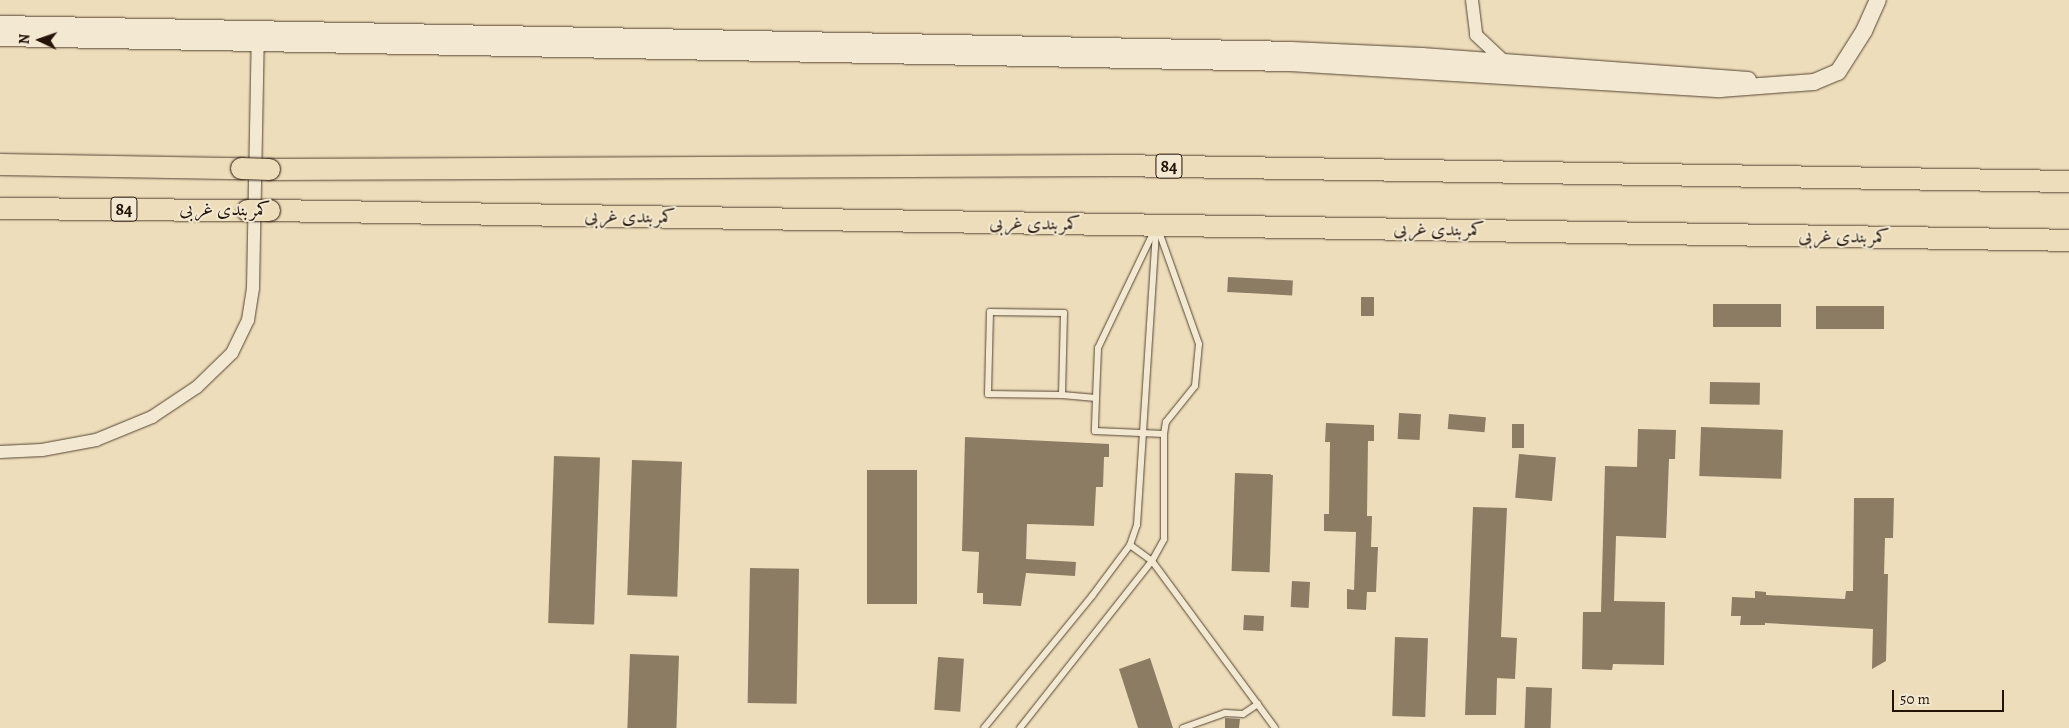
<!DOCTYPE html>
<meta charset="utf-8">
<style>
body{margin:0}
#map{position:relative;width:2069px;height:728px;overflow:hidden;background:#edddba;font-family:Alegreya,Amiri,serif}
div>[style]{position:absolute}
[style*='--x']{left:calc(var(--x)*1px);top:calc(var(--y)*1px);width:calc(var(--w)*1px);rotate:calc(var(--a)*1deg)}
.building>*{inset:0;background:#8c7c64;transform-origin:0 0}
.roads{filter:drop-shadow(0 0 1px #564534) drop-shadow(0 0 1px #564534)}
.lane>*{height:6px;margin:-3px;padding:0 3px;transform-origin:3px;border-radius:3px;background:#f3e9d2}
.street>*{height:12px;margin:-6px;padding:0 6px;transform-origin:6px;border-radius:6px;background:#f3e9d2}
.secondary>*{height:16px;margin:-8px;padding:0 8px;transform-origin:8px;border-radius:8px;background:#f3e9d2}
.highway>*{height:21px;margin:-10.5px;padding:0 10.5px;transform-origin:10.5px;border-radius:10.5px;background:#edddba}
.bridges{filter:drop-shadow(0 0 1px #231207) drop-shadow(0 0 1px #231207)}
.highway-bridge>*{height:21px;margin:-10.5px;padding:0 10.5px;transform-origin:10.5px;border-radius:10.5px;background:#edddba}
span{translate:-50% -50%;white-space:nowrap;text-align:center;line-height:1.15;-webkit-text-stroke:4px #f3e9d2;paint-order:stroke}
.shield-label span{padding:1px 4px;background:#f3e9d2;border:1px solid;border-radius:4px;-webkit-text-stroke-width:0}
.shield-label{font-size:18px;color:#231207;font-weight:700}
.street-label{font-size:19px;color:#231207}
.north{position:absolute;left:15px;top:15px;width:50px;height:50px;-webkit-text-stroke:4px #f3e9d2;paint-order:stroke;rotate:273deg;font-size:14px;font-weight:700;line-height:20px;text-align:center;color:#231207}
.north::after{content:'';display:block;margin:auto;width:18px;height:22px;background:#231207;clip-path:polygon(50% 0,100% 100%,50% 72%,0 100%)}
.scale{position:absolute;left:1892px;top:690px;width:112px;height:22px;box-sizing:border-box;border:2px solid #231207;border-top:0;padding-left:6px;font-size:15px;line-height:18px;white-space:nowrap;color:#231207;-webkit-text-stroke:4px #f3e9d2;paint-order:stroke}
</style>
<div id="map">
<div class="building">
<div style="left:1228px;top:277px;width:65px;height:15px;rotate:3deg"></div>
<div style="left:1361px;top:297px;width:13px;height:19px"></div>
<div style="left:1713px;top:304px;width:68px;height:23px"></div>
<div style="left:1816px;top:306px;width:68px;height:23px"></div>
<div style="left:1710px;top:382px;width:50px;height:22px;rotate:1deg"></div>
<div style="left:1399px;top:413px;width:22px;height:26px;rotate:3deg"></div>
<div style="left:1449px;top:414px;width:37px;height:15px;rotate:5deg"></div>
<div style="clip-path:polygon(1326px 423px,1374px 425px,1374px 441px,1368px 441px,1367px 516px,1372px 516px,1371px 547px,1378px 547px,1376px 592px,1367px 592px,1366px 610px,1347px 609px,1347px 589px,1354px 590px,1356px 532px,1324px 531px,1324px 514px,1329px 514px,1330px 442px,1325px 442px)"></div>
<div style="left:1512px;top:424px;width:12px;height:24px"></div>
<div style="left:1701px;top:427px;width:82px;height:49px;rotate:2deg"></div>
<div style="clip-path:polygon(1638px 429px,1676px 430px,1675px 459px,1669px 459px,1666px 538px,1616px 536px,1614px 601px,1665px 602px,1664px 665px,1613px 664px,1612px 670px,1582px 669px,1583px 612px,1601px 612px,1605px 466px,1637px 467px)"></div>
<div style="clip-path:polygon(965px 437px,1109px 444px,1109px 457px,1104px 457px,1103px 487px,1096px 487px,1094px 526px,1027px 524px,1026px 559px,1076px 562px,1075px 576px,1026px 573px,1021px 606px,983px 604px,983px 593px,977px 593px,979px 552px,962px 551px)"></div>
<div style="left:1519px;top:454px;width:37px;height:44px;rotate:5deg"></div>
<div style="left:554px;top:456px;width:46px;height:167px;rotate:2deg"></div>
<div style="left:632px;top:460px;width:50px;height:135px;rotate:2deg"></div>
<div style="left:867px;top:470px;width:50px;height:134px"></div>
<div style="left:1235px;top:473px;width:38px;height:98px;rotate:2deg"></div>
<div style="clip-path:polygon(1854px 498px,1894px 498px,1893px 538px,1885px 538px,1884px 574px,1888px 574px,1886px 661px,1872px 669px,1873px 629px,1765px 623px,1765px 625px,1740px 625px,1741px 616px,1731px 616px,1732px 597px,1755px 598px,1755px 591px,1766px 592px,1766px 595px,1845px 599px,1846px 591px,1853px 591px)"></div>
<div style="clip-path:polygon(1473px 507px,1507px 508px,1501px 637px,1517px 638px,1515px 679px,1497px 678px,1496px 715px,1465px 715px)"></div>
<div style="left:750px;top:568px;width:49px;height:135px;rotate:1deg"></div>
<div style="left:1292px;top:581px;width:18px;height:26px;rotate:3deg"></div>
<div style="left:1244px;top:615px;width:20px;height:15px;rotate:3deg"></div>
<div style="left:1395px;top:637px;width:33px;height:79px;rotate:2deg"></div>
<div style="left:630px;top:654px;width:49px;height:74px;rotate:2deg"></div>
<div style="left:938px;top:657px;width:26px;height:53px;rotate:4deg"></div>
<div style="clip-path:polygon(1150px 658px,1173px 728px,1138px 728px,1119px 669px)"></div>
<div style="left:1526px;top:687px;width:26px;height:41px;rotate:2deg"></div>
<div style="clip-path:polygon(1225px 718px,1240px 719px,1239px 728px,1225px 728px)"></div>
</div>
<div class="roads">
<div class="lane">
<div style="--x:990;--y:312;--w:74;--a:0.8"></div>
<div style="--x:1064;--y:313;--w:82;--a:91.4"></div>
<div style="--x:1062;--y:395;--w:74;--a:-179.2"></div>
<div style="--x:988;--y:394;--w:82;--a:-88.6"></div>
<div style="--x:1062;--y:395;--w:34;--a:5"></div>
<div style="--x:1096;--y:398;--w:33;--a:92"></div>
<div style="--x:1095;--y:431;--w:69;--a:2.5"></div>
<div style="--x:1096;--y:398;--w:50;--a:-87.7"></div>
<div style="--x:1098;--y:348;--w:132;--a:-64.4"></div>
<div style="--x:1130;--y:545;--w:27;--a:36"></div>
<div style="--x:1152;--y:561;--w:207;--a:53.6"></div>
<div style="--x:984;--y:728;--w:171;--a:-50.7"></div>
<div style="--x:1092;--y:596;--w:64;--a:-53.3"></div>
<div style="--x:1130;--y:545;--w:21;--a:-71"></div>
<div style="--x:1137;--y:525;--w:296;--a:-86.3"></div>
<div style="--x:1020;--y:728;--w:213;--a:-51.7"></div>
<div style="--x:1152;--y:561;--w:25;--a:-61"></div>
<div style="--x:1164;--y:539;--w:105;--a:-90"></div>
<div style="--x:1164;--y:434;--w:12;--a:-81"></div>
<div style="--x:1166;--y:422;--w:46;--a:-51.1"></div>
<div style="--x:1195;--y:386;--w:42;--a:-84.6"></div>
<div style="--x:1199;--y:344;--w:122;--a:-109.6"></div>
<div style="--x:1183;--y:728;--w:45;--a:-19.7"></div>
<div style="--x:1225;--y:713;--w:18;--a:3"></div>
<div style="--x:1243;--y:714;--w:18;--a:-34"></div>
</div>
<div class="street">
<div style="--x:1472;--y:0;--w:35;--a:83"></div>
<div style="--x:1476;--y:35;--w:38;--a:43"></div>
<div style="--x:0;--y:452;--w:42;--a:-2.7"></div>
<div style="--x:42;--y:450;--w:55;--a:-10.5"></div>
<div style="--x:96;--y:440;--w:61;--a:-22.3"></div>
<div style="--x:152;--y:417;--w:54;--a:-33.7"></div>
<div style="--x:197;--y:387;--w:49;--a:-44.2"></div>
<div style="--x:232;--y:353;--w:37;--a:-64"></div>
<div style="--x:248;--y:320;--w:32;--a:-81"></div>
<div style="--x:253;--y:288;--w:253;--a:-88.9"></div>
</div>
<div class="secondary">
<div style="--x:0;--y:24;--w:1291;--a:1.15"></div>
<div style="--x:1291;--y:50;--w:131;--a:2.6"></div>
<div style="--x:1422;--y:56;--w:327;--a:4.2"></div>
<div style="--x:0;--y:38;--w:1290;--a:1.11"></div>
<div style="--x:1290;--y:63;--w:431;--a:3.5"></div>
<div style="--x:1720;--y:89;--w:94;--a:-4.3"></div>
<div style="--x:1814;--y:82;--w:26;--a:-23"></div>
<div style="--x:1838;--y:72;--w:49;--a:-57.6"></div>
<div style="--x:1864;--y:31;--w:34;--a:-66"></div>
</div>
<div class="highway">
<div style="--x:0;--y:164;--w:241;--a:1"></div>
<div style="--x:269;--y:169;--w:845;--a:-0.27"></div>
<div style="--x:1114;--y:165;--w:955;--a:0.96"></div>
<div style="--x:0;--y:208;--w:247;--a:0.5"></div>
<div style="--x:269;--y:210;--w:1800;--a:0.95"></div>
</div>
</div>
<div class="bridges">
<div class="highway-bridge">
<div style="--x:241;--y:168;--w:28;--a:2"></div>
<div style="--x:247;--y:210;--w:22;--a:0"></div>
</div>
</div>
<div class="shield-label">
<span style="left:1169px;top:166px">84</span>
<span style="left:124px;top:209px">84</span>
</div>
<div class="street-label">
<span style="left:225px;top:210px;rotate:1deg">کمربندی غربی</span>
<span style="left:630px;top:217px;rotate:1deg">کمربندی غربی</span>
<span style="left:1035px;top:224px;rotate:1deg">کمربندی غربی</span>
<span style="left:1439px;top:230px;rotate:1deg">کمربندی غربی</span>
<span style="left:1844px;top:237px;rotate:1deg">کمربندی غربی</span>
</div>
<div class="north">N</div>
<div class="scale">50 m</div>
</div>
